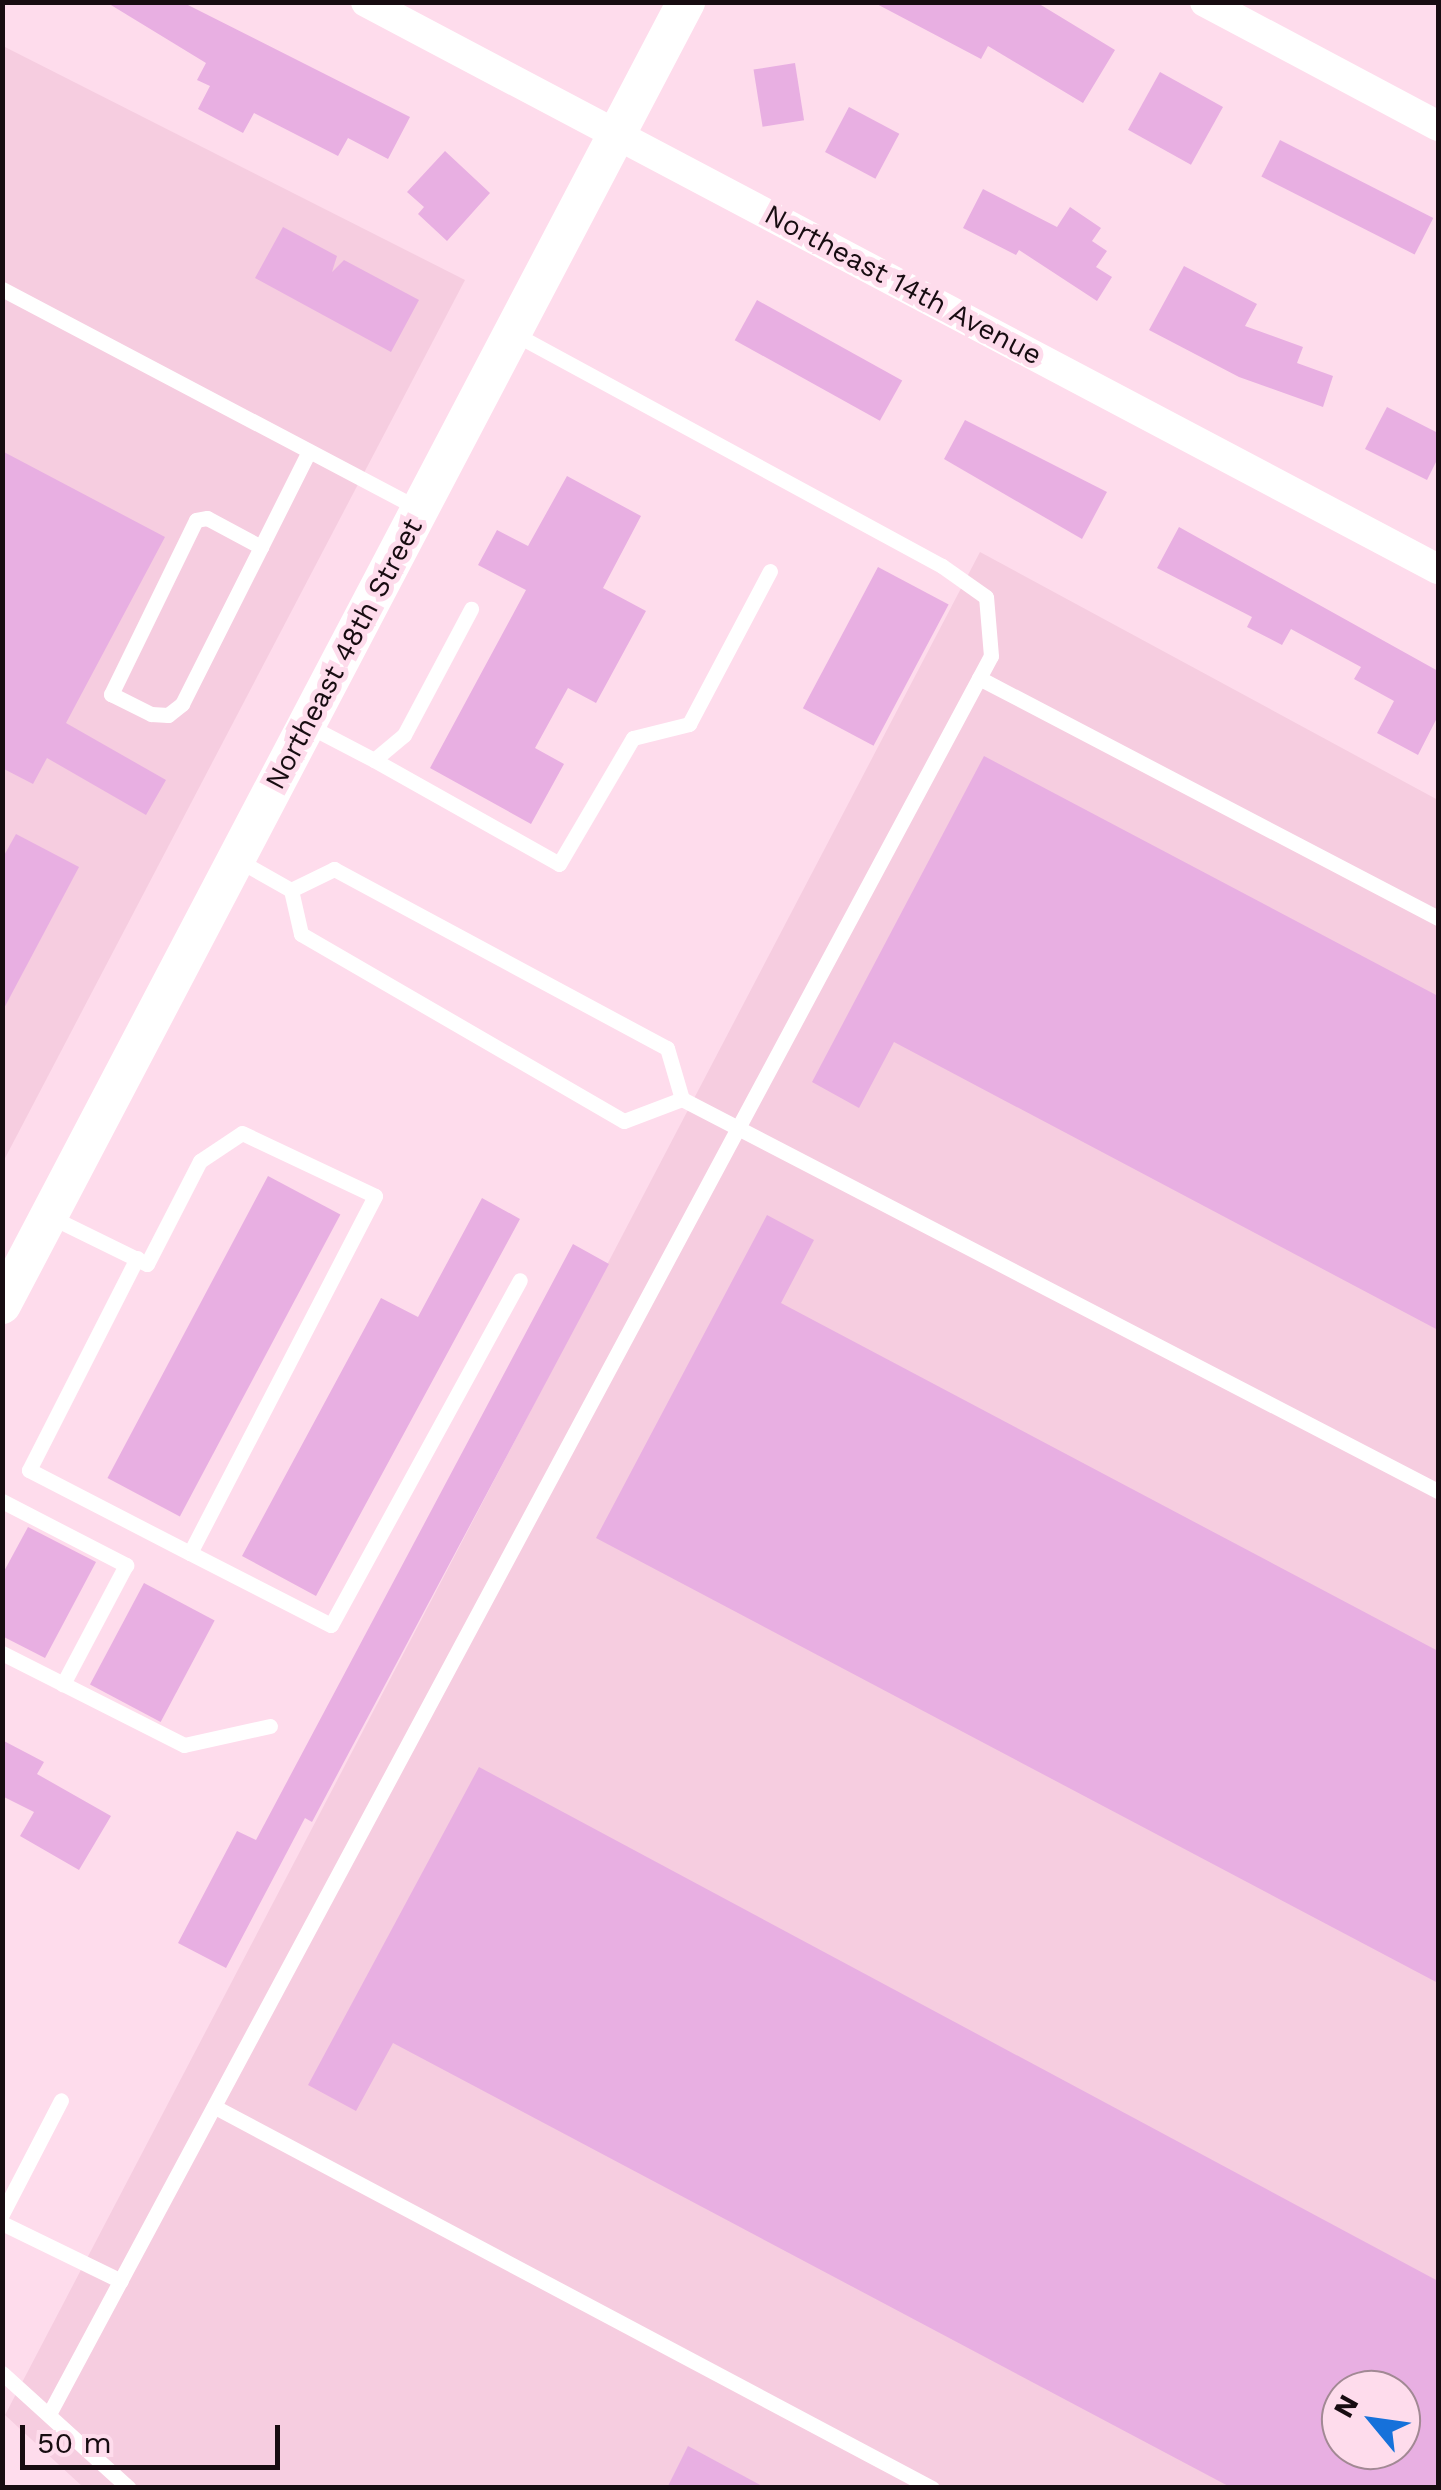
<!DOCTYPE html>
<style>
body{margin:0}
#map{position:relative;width:1441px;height:2490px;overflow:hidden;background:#fedcec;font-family:"Work Sans",sans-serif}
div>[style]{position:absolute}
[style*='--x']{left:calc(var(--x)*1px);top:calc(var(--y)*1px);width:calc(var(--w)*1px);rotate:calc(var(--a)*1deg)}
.built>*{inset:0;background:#f6cde0}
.building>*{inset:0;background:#e8afe2;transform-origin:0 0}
.service>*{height:15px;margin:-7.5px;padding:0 7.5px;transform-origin:7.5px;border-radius:7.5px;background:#fff}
.minor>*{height:30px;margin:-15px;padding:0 15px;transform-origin:15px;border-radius:15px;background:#fff}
.tertiary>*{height:38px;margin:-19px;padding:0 19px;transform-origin:19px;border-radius:19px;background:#fff}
span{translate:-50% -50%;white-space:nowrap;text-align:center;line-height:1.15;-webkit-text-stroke:10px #fedcec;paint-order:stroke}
.street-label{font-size:28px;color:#170c11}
.frame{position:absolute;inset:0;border:5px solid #170c11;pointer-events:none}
.north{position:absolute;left:1321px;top:2370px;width:100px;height:100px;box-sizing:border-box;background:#fedcec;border:2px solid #a28994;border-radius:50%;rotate:299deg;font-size:28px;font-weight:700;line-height:40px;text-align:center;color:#170c11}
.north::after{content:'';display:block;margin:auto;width:35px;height:45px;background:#1671da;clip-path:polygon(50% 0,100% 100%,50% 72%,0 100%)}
.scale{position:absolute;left:20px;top:2425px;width:260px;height:45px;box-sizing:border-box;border:5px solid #170c11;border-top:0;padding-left:12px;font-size:30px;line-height:35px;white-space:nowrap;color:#170c11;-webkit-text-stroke:8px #fedcec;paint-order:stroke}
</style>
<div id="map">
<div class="built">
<div style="clip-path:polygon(3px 46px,465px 280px,3px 1162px)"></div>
<div style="clip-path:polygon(evenodd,980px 552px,1438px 800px,1438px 2487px,83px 2487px,5px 2415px,980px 552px,1341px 2390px,1401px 2390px,1401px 2450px,1341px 2450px,1341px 2390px)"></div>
</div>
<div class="building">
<div style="clip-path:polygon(106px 2px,182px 2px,410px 117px,388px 159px,348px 138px,338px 156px,254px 113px,243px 133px,198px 109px,210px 86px,197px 80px,206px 63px)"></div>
<div style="clip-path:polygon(873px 2px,1036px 2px,1115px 50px,1083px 103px,988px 46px,981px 59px)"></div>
<div style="left:795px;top:63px;width:58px;height:42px;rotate:81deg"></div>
<div style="left:1160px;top:72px;width:72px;height:66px;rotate:29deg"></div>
<div style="left:849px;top:107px;width:57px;height:51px;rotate:28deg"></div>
<div style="left:1280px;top:140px;width:172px;height:41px;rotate:27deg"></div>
<div style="clip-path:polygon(445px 151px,490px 193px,447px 241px,418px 214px,424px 207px,407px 192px)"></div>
<div style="clip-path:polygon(983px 189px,1057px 227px,1070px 207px,1101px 228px,1092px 241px,1107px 251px,1096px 267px,1112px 277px,1097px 301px,1019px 250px,1016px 255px,963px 228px)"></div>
<div style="clip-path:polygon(283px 227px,337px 256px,332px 272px,344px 260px,419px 300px,391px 352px,255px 278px)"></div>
<div style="clip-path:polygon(1184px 266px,1257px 304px,1245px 326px,1303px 347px,1297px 363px,1333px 376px,1323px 407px,1239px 377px,1149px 330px)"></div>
<div style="left:757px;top:300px;width:166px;height:46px;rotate:29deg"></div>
<div style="clip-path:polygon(1387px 407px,1438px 433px,1438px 458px,1427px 480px,1365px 449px)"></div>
<div style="clip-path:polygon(965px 420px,1107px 492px,1082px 539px,944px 459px)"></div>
<div style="clip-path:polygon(2px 451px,165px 537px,66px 723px,166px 780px,146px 815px,47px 758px,33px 784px,2px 768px)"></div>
<div style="clip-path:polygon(567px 476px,641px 516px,603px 588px,646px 611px,596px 703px,568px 688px,535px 748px,564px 764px,531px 824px,430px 768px,526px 590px,478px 565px,497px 530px,528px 546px)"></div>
<div style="clip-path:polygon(1179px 527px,1438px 671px,1438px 716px,1418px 755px,1377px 733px,1394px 701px,1354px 679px,1361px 667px,1291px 629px,1282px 645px,1247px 627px,1252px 617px,1157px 568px)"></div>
<div style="left:878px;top:567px;width:80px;height:160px;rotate:28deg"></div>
<div style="clip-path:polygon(984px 756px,1438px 996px,1438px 1330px,894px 1042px,859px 1108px,812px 1082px)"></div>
<div style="clip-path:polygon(16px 834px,79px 867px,2px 1012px,2px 859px)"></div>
<div style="left:268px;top:1176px;width:82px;height:342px;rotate:28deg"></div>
<div style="clip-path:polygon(482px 1198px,520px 1219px,316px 1596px,242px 1556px,381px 1298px,418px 1317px)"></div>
<div style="clip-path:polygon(767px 1215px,814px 1240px,781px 1303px,1438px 1651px,1438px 1983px,596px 1538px)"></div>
<div style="clip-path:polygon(573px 1244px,609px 1264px,312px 1822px,305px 1818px,226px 1968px,178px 1943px,237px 1831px,256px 1840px)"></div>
<div style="clip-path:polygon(28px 1527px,96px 1562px,45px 1658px,2px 1636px,2px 1575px)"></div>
<div style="left:144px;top:1583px;width:80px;height:115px;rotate:28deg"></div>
<div style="clip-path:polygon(2px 1740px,44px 1762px,37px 1774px,111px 1816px,79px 1870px,20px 1836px,34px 1812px,2px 1796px)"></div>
<div style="clip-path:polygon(evenodd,479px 1767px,1438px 2281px,1438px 2488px,1232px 2488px,393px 2043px,356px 2111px,308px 2085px,479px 1767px,1341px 2390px,1401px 2390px,1401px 2450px,1341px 2450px,1341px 2390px)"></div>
<div style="clip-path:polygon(688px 2446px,766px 2488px,667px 2488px)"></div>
</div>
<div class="service">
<div style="--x:2;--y:289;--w:472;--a:27.8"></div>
<div style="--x:261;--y:547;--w:61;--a:-151.8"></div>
<div style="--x:207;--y:518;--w:11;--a:170"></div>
<div style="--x:196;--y:520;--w:194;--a:116"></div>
<div style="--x:111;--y:694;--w:45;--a:26.6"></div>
<div style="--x:151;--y:714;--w:17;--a:3"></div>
<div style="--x:168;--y:715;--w:18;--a:-38"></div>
<div style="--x:182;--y:704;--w:176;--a:-63.3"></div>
<div style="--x:261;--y:547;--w:107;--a:-63.4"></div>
<div style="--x:979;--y:678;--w:518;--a:27.6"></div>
<div style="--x:307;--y:725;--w:76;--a:27.6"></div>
<div style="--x:374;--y:760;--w:39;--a:-40"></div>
<div style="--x:404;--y:735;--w:143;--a:-62"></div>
<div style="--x:374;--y:760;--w:212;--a:29.3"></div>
<div style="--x:559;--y:864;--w:146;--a:-59.6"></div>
<div style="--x:633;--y:738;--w:58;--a:-14"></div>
<div style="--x:689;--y:724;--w:173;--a:-62.1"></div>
<div style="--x:236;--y:859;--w:63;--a:29.4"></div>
<div style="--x:291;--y:890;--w:45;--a:77.2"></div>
<div style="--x:301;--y:934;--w:373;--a:30.1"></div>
<div style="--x:624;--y:1121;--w:62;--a:-20.8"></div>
<div style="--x:291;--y:890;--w:48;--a:-26"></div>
<div style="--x:334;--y:869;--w:378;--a:28.3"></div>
<div style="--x:667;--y:1048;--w:53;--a:73.6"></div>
<div style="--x:682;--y:1099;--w:852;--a:27.41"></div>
<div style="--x:49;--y:1216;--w:109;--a:26.1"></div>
<div style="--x:147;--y:1264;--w:116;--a:-62.8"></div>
<div style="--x:200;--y:1161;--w:50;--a:-33.7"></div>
<div style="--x:242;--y:1133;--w:147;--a:25.3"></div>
<div style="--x:375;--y:1196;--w:402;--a:117.4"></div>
<div style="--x:190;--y:1553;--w:158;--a:27.1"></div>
<div style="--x:331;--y:1625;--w:393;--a:-61.3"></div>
<div style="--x:137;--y:1258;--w:238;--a:117"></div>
<div style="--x:29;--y:1470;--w:181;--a:27.3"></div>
<div style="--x:2;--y:1501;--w:140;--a:27.3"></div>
<div style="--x:126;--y:1565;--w:135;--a:117.9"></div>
<div style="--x:2;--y:1653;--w:204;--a:26.8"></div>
<div style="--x:184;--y:1745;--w:88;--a:-12.5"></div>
<div style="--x:215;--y:2107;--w:812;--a:27.99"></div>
<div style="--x:2;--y:2214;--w:128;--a:-62.6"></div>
<div style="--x:2;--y:2223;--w:132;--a:26"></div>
<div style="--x:2;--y:2373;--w:171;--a:42.2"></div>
<div style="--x:49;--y:2414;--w:1994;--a:-61.82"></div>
<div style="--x:991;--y:656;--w:59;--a:-94.8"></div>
<div style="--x:986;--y:597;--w:54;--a:-144.8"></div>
<div style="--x:942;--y:566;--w:489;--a:-151.5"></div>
</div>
<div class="minor">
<div style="--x:366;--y:2;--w:1213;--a:27.88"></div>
<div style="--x:1205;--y:2;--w:264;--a:28"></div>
</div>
<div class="tertiary">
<div style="--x:2;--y:1305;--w:1472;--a:-62.3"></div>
</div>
<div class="street-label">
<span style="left:903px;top:285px;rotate:28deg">Northeast 14th Avenue</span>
<span style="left:344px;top:654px;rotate:-62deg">Northeast 48th Street</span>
</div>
<div class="frame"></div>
<div class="north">N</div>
<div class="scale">50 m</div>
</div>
